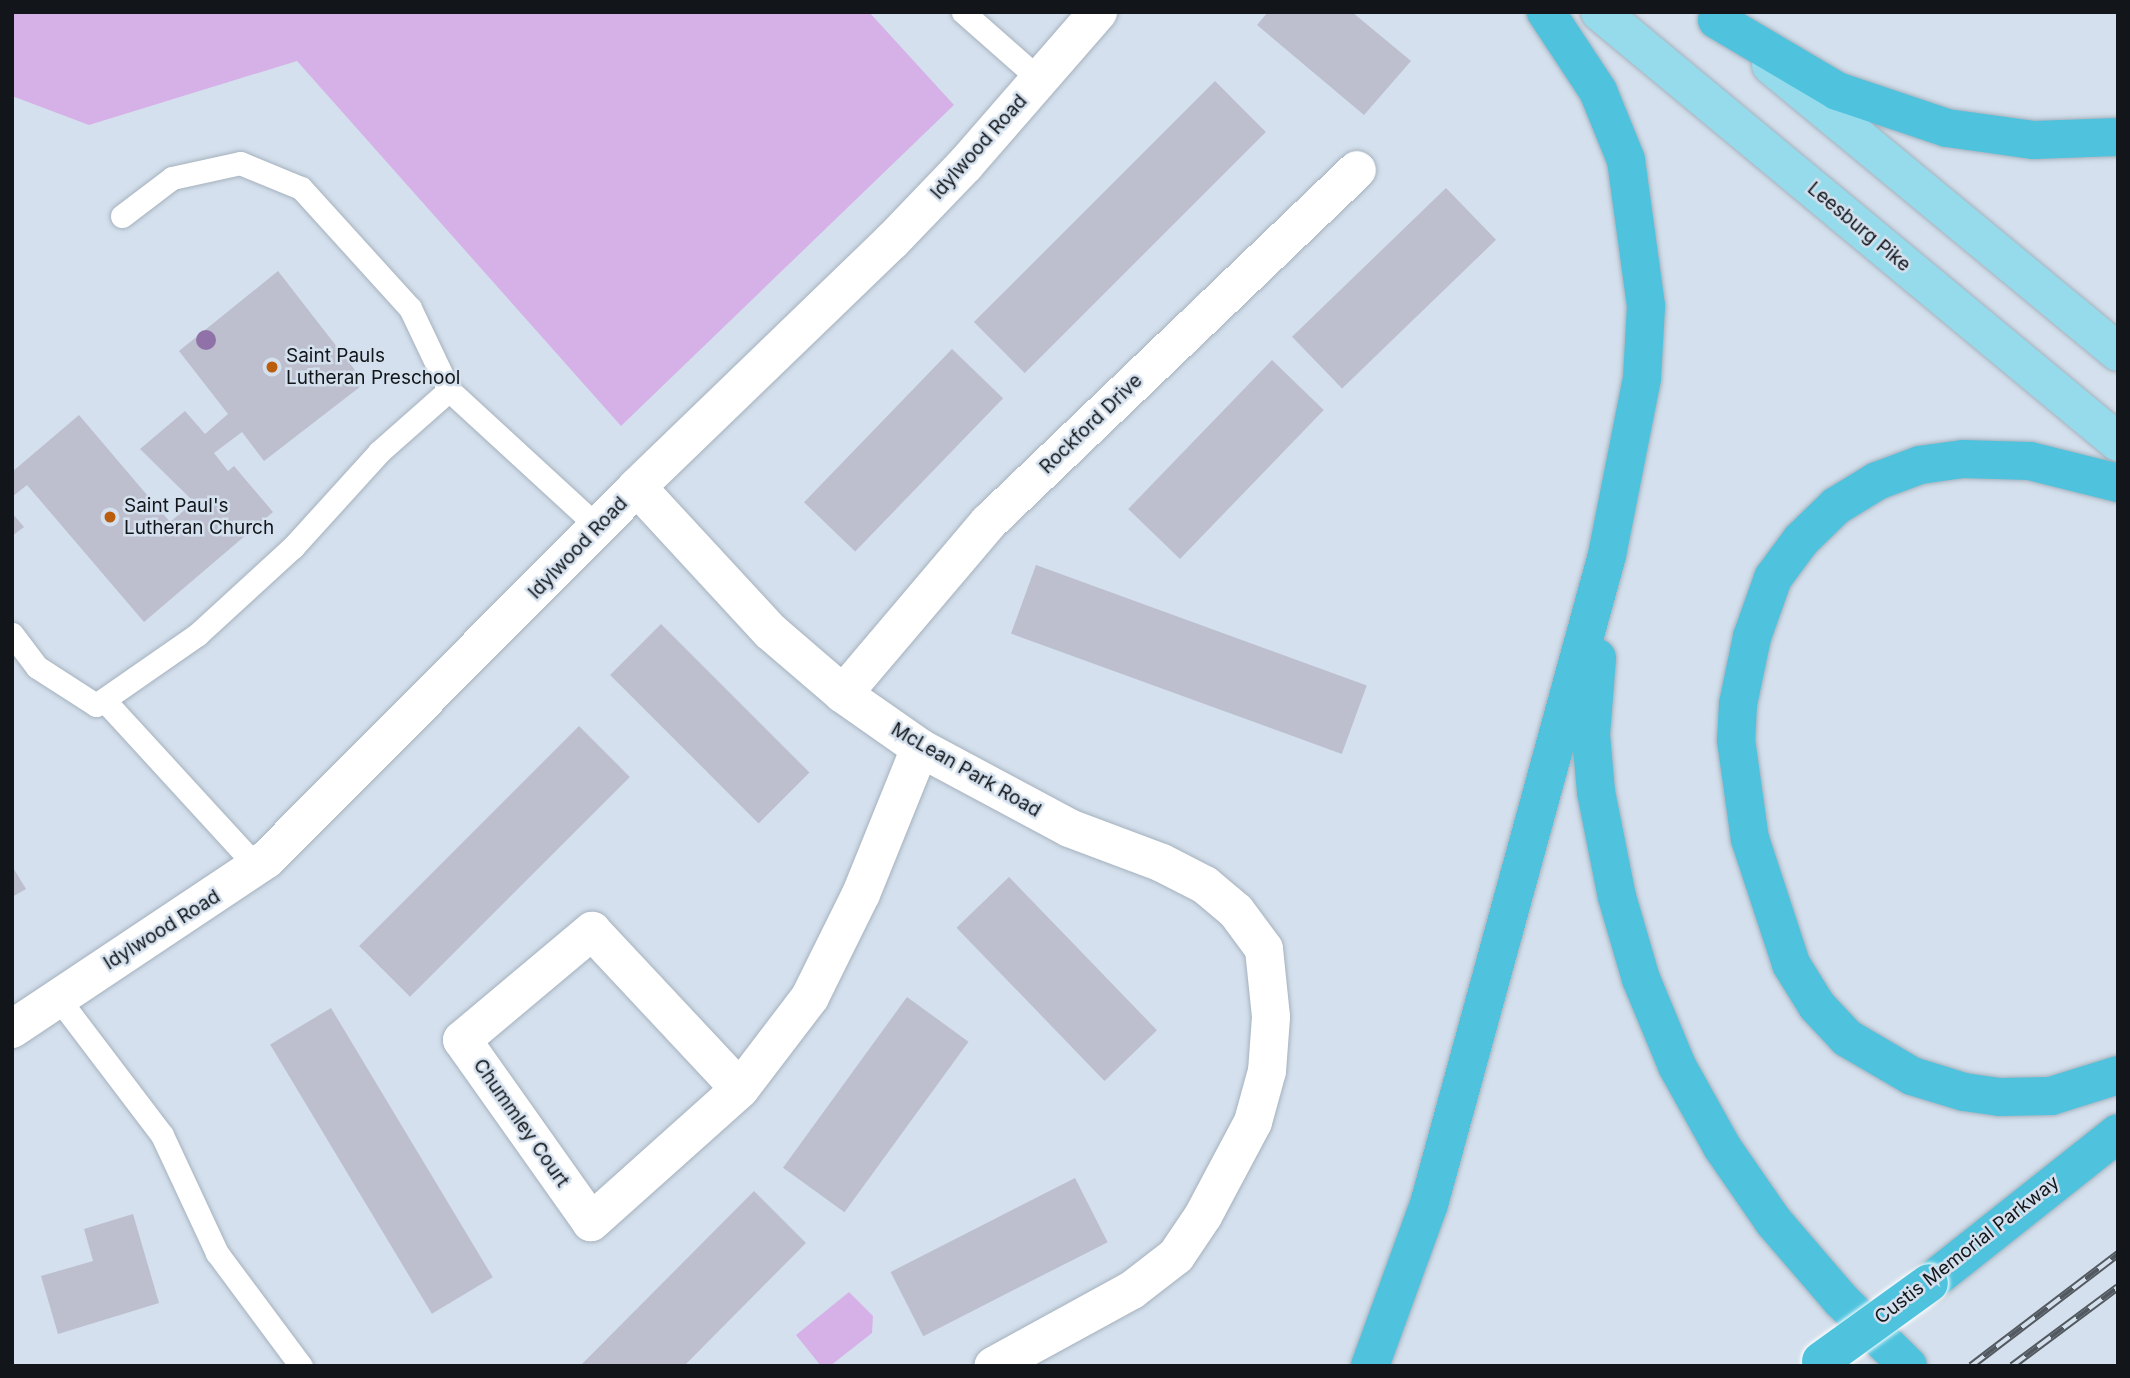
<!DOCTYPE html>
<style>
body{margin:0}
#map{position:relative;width:2130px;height:1378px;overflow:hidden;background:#d4e0ed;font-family:Inter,sans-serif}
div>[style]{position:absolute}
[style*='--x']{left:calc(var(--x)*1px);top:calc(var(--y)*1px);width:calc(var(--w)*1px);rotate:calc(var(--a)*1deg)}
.green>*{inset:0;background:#d5b1e7}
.building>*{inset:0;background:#bdbfce;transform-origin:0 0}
.roads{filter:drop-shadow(0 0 2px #a5b1bd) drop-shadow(0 0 2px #a5b1bd)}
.lane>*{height:23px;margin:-11.5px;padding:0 11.5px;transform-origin:11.5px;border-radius:11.5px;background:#fff}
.street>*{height:38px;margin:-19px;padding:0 19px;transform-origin:19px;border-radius:19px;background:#fff}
.secondary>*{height:38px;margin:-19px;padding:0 19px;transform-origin:19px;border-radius:19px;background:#fff}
.primary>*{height:38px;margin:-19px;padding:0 19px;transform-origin:19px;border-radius:19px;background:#95dbeb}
.highway>*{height:38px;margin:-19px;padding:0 19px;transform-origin:19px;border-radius:19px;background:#4fc3de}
.rail>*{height:8px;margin-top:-4px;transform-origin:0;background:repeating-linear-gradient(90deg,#d4e0ed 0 16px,#525960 0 32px);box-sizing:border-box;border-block:2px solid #525960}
.bridges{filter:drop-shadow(0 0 2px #fff) drop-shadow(0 0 2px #fff)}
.highway-bridge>*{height:38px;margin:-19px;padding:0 19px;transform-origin:19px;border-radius:19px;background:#4fc3de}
.trees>*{width:20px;height:20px;margin:-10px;border-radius:50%;background:#9072a9}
.dots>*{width:19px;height:19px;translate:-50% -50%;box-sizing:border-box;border:4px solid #d4e0ed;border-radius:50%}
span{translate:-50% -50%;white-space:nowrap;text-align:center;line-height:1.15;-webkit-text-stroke:5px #d4e0ed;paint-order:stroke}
.street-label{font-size:19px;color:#12161a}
.poi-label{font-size:19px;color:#12161a}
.left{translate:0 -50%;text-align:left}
.frame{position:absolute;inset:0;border:14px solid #12161a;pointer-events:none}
</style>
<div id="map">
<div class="green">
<div style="clip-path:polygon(12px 12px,869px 12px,954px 105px,621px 426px,297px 61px,89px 125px,12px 96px)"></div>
<div style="clip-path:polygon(849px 1292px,873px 1316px,872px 1333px,830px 1366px,821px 1366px,796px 1335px)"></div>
</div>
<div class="building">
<div style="clip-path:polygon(1268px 12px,1352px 12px,1411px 61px,1364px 115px,1257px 25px)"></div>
<div style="left:1215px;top:81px;width:72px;height:341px;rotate:45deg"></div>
<div style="left:1446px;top:188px;width:72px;height:214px;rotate:46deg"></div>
<div style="clip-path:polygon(278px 271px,365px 383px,264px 461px,242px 432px,214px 453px,228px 471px,234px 466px,273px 512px,144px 622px,27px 485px,12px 497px,12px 472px,79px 415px,170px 522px,194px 502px,140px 449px,185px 411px,205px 434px,228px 414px,179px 351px)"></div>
<div style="left:952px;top:349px;width:71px;height:213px;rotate:44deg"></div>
<div style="left:1272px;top:360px;width:72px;height:207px;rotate:44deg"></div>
<div style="clip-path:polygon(12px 513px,24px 527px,12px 536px)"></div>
<div style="left:1036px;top:565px;width:352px;height:73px;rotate:20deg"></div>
<div style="left:661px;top:624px;width:210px;height:72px;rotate:45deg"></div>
<div style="left:579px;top:726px;width:72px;height:311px;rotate:45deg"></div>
<div style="clip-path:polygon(12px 866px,26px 889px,12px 897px)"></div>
<div style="left:1009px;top:877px;width:213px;height:73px;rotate:46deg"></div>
<div style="left:907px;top:997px;width:76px;height:211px;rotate:36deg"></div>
<div style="left:331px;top:1008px;width:314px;height:71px;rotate:59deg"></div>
<div style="left:1075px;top:1178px;width:72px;height:207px;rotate:63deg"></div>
<div style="clip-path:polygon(754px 1191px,806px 1243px,684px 1366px,580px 1366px)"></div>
<div style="clip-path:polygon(133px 1214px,159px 1303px,58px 1334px,41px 1276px,93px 1261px,84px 1229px)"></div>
</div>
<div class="roads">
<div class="lane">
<div style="--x:963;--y:12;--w:101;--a:41.4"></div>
<div style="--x:122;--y:216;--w:63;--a:-37.2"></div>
<div style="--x:172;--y:178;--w:70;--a:-12.4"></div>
<div style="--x:240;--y:163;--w:66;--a:22.3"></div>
<div style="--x:301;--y:188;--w:162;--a:47.8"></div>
<div style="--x:410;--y:308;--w:91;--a:64.6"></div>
<div style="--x:449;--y:390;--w:204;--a:42.6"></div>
<div style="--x:12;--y:634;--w:41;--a:52.9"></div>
<div style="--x:37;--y:667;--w:70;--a:32.8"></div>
<div style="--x:96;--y:705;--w:124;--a:-34.8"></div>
<div style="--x:198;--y:634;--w:129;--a:-42.5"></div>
<div style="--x:293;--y:547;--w:128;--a:-47.8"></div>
<div style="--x:379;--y:452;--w:94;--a:-41.5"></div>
<div style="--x:104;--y:700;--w:226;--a:47.5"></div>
<div style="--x:58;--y:998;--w:172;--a:52.8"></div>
<div style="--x:162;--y:1135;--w:130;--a:65"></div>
<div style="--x:217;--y:1253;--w:141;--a:53.4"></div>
</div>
<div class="street">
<div style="--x:637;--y:487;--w:197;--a:47.3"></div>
<div style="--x:771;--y:632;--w:95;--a:40.7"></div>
<div style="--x:843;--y:694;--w:94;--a:35"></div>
<div style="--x:920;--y:748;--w:169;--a:28.2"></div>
<div style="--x:1069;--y:828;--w:99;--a:20.6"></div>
<div style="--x:1162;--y:863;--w:48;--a:27.1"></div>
<div style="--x:1205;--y:885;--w:40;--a:40"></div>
<div style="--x:1236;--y:911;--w:47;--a:53.6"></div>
<div style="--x:1264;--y:949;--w:68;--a:84.1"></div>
<div style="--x:1271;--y:1017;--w:54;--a:94.2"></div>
<div style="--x:1267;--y:1071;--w:53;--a:105.4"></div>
<div style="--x:1253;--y:1122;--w:106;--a:118"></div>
<div style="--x:1203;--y:1216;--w:48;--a:124"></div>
<div style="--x:1176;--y:1256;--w:56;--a:142.3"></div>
<div style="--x:1132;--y:1290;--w:158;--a:151.3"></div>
<div style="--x:843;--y:694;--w:226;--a:-49.7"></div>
<div style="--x:989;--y:522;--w:509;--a:-43.73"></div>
<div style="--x:592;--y:931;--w:216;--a:46.9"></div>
<div style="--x:740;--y:1089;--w:200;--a:138.2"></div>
<div style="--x:591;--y:1222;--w:223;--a:-125.3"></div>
<div style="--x:462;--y:1040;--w:170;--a:-40"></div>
<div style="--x:740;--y:1089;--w:116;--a:-52.7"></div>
<div style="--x:810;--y:997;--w:115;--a:-63.7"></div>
<div style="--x:861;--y:894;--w:157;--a:-68"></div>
</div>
<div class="secondary">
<div style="--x:12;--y:1029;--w:306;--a:-33.7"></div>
<div style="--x:267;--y:859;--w:525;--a:-45.15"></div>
<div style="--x:637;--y:487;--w:354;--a:-44"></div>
<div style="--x:892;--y:241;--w:105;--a:-46.2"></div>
<div style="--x:965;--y:165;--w:203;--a:-49"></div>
</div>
<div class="primary">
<div style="--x:1600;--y:12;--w:673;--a:39.7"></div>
<div style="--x:1771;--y:65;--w:450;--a:39.6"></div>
</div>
<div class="highway">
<div style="--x:1717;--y:20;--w:139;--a:30.6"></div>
<div style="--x:1837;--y:91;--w:116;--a:18.6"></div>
<div style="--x:1947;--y:128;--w:88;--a:7.9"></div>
<div style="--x:2034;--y:140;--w:84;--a:-2"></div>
<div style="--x:2118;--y:483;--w:91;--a:-166"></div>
<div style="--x:2030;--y:461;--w:67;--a:-178.3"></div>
<div style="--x:1963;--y:459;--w:43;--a:172.1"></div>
<div style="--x:1920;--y:465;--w:46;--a:159.6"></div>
<div style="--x:1877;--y:481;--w:48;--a:148.6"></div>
<div style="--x:1836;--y:506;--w:49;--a:135.8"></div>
<div style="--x:1801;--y:540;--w:47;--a:126.4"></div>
<div style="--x:1773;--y:578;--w:63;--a:109.6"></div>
<div style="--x:1752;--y:637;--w:68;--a:101.8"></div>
<div style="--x:1738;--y:704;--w:36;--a:93"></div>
<div style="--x:1736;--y:740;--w:100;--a:82"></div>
<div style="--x:1750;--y:839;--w:132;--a:71.8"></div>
<div style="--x:1791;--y:964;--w:49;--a:58.2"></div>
<div style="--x:1817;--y:1006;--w:44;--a:46.8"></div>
<div style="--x:1847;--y:1038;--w:75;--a:30.3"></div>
<div style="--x:1912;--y:1076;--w:54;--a:17.1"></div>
<div style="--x:1964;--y:1092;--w:36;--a:8"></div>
<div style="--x:2000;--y:1097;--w:51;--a:-1.1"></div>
<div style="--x:2051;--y:1096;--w:70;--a:-17.4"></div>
<div style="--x:1597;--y:658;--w:77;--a:94.5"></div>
<div style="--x:1591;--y:735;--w:57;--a:85"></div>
<div style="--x:1596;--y:792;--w:107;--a:78.7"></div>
<div style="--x:1617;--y:897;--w:85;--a:73.7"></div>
<div style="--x:1641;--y:979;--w:94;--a:67.5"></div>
<div style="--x:1677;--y:1066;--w:93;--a:60.9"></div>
<div style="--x:1722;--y:1147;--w:90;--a:55.4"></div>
<div style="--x:1773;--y:1221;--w:104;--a:49.3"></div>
<div style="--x:1841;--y:1300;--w:94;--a:44.6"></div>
<div style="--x:1929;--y:1283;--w:241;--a:-38.4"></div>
<div style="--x:1370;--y:1366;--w:172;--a:-70"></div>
<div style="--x:1429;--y:1204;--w:673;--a:-74.66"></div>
<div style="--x:1607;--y:555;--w:180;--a:-78.8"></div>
<div style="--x:1642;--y:378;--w:72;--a:-86.8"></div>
<div style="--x:1646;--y:306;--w:147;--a:-97.8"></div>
<div style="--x:1626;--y:160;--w:74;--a:-112.1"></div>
<div style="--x:1598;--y:91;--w:95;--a:-123.4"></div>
</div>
</div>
<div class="rail">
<div style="--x:1971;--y:1366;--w:185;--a:-37.3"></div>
<div style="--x:2012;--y:1366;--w:132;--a:-36.7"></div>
</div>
<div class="bridges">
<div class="highway-bridge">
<div style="--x:1821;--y:1361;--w:133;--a:-35.8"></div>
</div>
</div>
<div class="trees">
<div style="left:206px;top:340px"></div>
</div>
<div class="dots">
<div style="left:272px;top:367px;background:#ba5d0d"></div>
<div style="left:110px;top:517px;background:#ba5d0d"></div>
</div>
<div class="street-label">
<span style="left:979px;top:147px;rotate:-48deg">Idylwood Road</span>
<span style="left:1859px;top:227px;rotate:40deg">Leesburg Pike</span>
<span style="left:1091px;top:424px;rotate:-44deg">Rockford Drive</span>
<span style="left:578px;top:548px;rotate:-46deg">Idylwood Road</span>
<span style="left:966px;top:770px;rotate:30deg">McLean Park Road</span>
<span style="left:162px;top:930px;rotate:-32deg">Idylwood Road</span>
<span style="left:521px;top:1123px;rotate:55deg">Chummley Court</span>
<span style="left:1967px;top:1250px;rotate:-38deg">Custis Memorial Parkway</span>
</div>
<div class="poi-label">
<span class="left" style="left:286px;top:367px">Saint Pauls<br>Lutheran Preschool</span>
<span class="left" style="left:124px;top:517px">Saint Paul's<br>Lutheran Church</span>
</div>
<div class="frame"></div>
</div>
